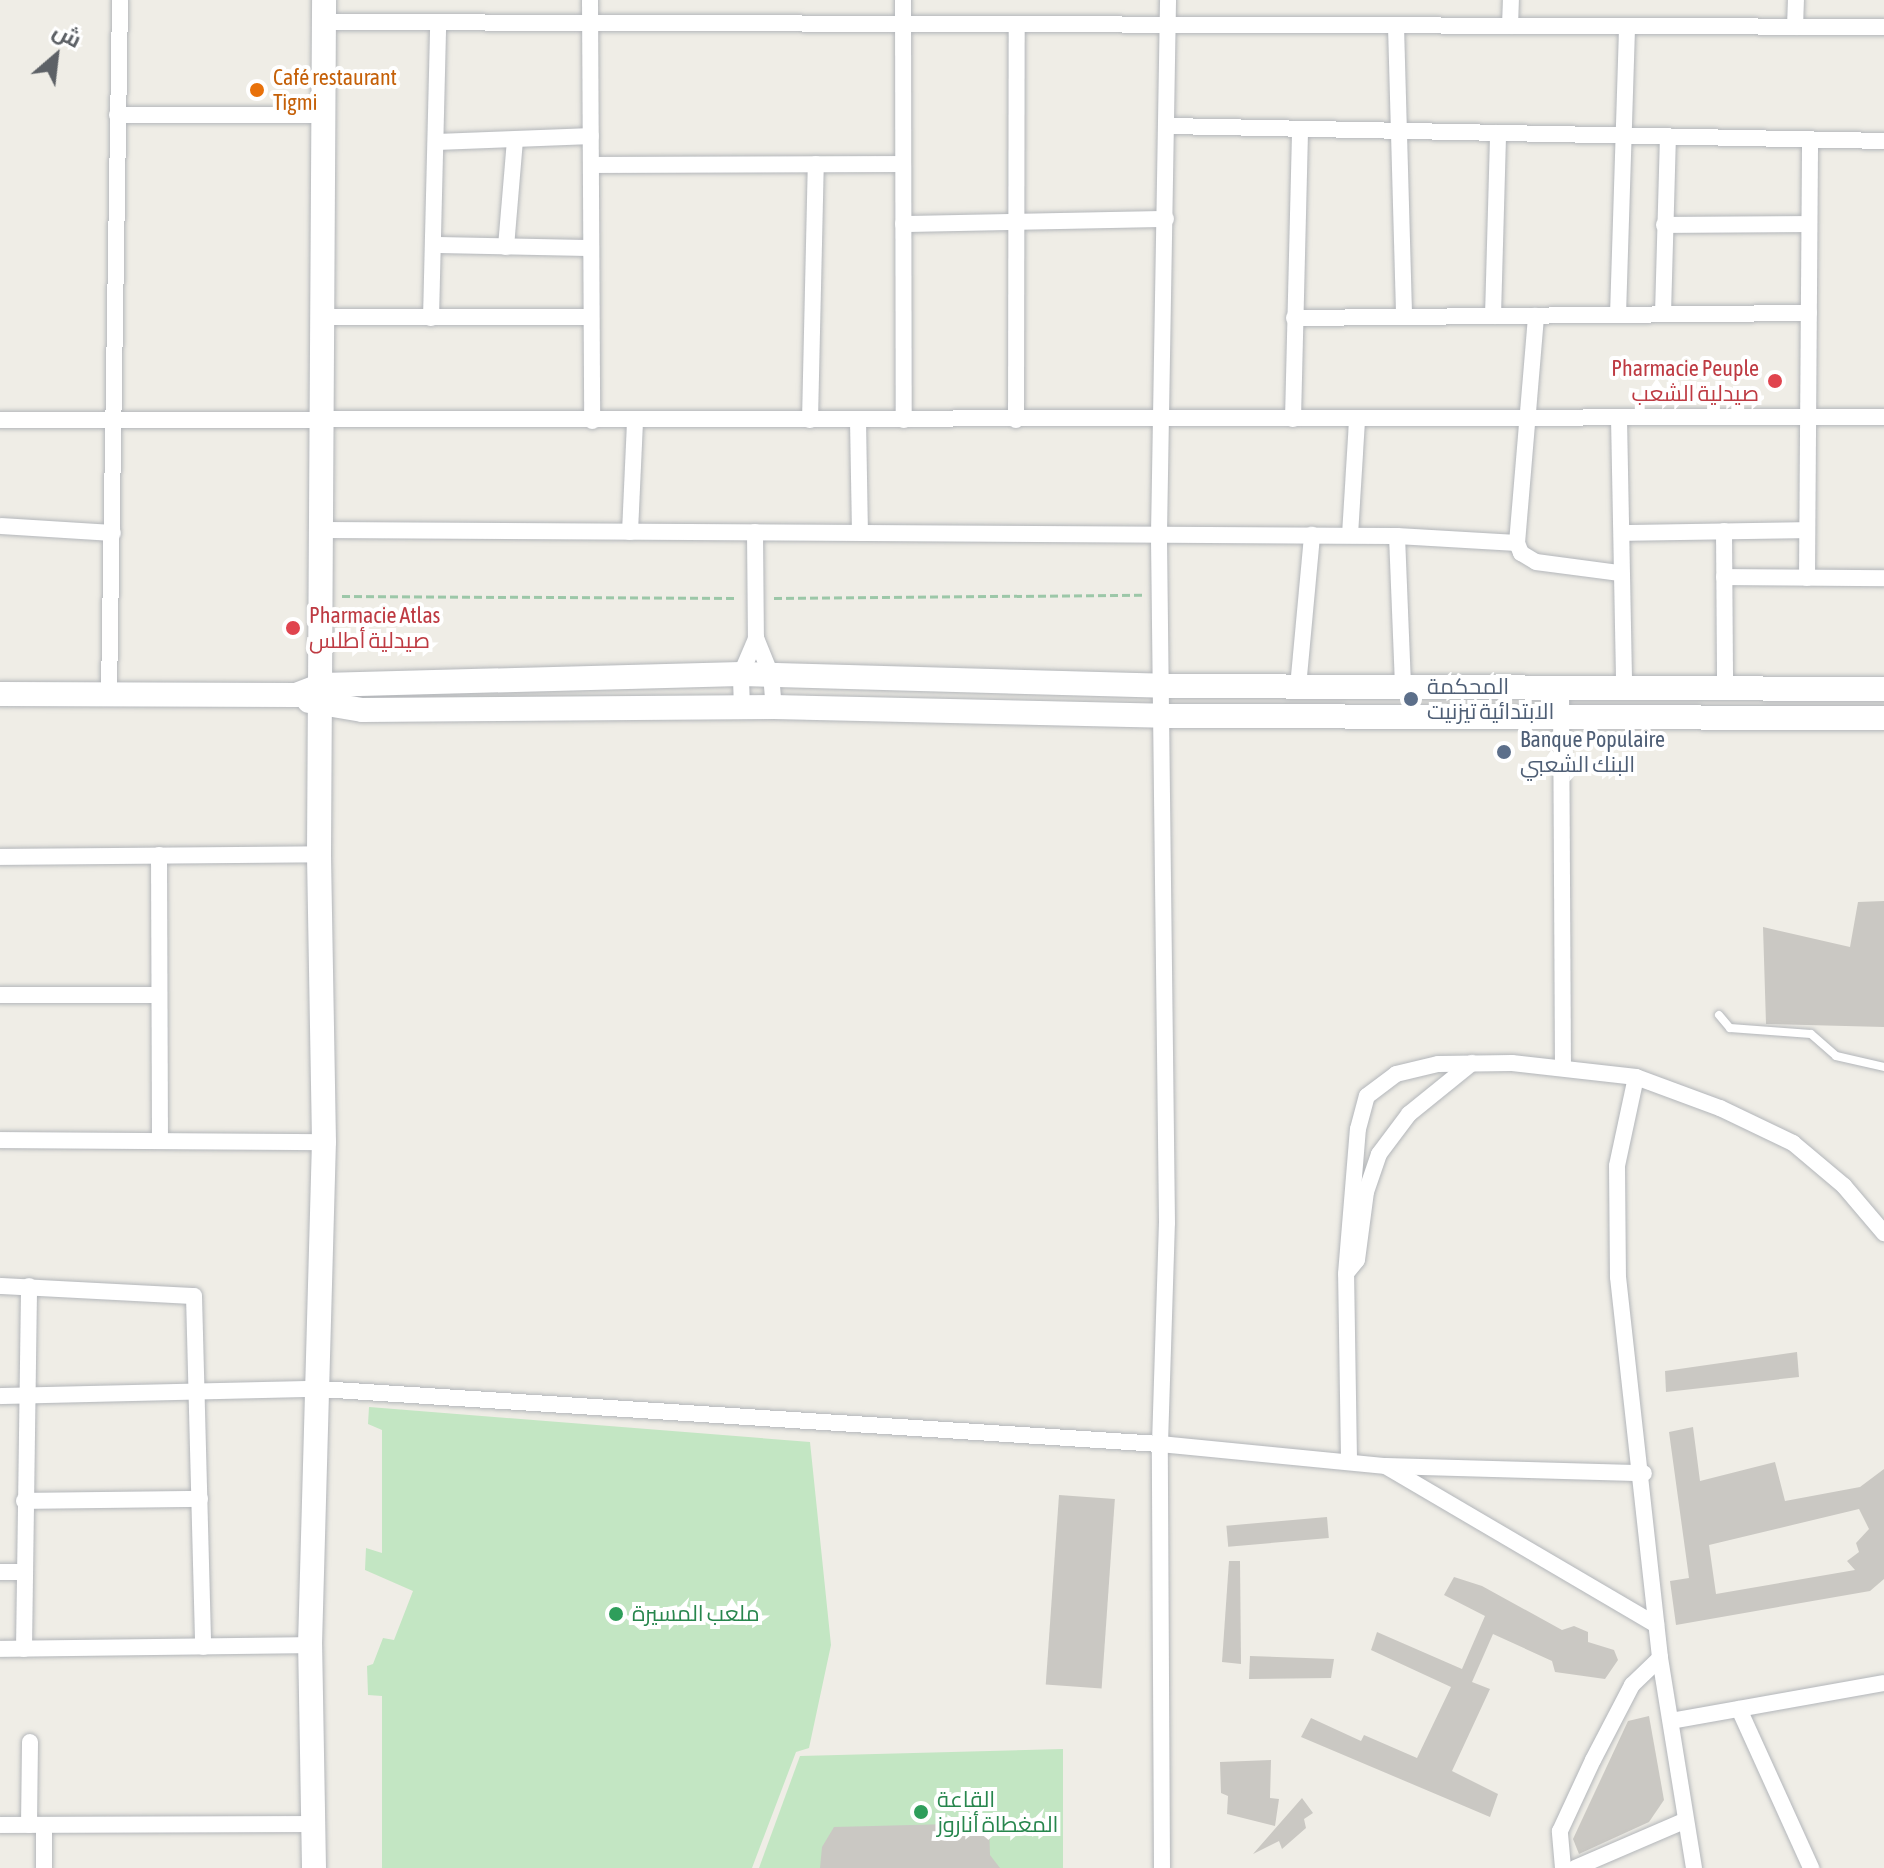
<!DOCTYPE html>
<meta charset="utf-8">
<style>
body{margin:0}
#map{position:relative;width:1884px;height:1868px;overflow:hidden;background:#efede6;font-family:"Asap Condensed",Cairo,sans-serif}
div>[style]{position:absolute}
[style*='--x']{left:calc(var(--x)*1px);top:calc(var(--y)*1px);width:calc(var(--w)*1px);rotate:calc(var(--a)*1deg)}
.green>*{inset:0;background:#c3e6c3}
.building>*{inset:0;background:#cac8c3;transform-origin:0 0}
.path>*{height:3px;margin-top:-1.5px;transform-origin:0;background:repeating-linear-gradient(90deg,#9cc7a8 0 8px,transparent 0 12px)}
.roads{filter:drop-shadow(0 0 2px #b3b6ba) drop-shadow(0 0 2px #b3b6ba)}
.lane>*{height:8px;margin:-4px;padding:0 4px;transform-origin:4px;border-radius:4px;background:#fff}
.street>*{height:16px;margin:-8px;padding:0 8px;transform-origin:8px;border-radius:8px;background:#fff}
.secondary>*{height:24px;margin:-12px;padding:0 12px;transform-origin:12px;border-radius:12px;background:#fff}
.dots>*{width:22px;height:22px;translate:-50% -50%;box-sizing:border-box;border:4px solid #fff;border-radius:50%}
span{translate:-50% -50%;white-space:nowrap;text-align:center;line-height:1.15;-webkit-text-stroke:8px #fff;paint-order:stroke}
.food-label{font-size:22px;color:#c56008}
.left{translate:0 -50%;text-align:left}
.health-label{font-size:22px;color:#be3a42}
.right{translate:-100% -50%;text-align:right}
.service-label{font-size:22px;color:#4e5e75}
.leisure-label{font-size:22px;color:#27864d}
.north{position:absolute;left:16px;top:16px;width:80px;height:80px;-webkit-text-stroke:6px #fff;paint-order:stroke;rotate:28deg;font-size:22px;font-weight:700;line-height:32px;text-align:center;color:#5d6166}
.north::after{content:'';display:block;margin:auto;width:28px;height:36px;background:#5d6166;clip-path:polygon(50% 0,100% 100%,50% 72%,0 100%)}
</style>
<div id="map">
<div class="green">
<div style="clip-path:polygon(369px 1407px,810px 1442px,831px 1645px,809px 1748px,796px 1752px,752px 1868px,382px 1868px,382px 1696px,368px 1695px,367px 1666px,373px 1664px,383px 1638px,394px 1640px,413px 1591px,365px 1570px,366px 1548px,382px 1553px,382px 1430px,368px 1424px)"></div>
<div style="clip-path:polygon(1063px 1749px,1063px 1868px,759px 1868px,800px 1756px)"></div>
</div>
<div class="building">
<div style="clip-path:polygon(1884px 901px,1884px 1027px,1766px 1024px,1763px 927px,1850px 947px,1858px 902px)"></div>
<div style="clip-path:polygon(1797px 1352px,1799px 1377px,1666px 1392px,1665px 1371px)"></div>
<div style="clip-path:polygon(evenodd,1693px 1427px,1700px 1481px,1775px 1462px,1785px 1501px,1860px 1487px,1884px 1469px,1884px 1579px,1870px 1591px,1676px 1625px,1670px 1581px,1689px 1578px,1669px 1432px,1693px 1427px,1859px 1509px,1869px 1529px,1856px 1543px,1859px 1552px,1847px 1561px,1855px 1570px,1716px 1594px,1709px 1545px,1859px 1509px)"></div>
<div style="left:1059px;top:1495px;width:56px;height:190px;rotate:4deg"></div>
<div style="left:1327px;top:1517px;width:21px;height:101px;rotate:85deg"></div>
<div style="clip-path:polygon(1229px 1561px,1240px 1561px,1241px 1664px,1222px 1662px)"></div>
<div style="clip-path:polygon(1454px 1577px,1482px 1586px,1562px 1630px,1574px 1626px,1588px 1632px,1588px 1642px,1614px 1650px,1618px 1660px,1605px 1679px,1555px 1672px,1552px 1661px,1493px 1634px,1472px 1682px,1490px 1689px,1452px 1771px,1498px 1794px,1490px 1817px,1301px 1737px,1311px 1718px,1361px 1741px,1364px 1735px,1417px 1758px,1451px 1687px,1371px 1650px,1377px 1632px,1462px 1669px,1485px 1616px,1444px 1595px)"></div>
<div style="clip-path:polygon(1250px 1656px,1334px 1659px,1331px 1678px,1249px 1679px)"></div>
<div style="clip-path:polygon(1649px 1716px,1664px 1800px,1649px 1822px,1579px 1854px,1573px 1839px,1628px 1721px)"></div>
<div style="clip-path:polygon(1271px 1760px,1270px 1798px,1279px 1799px,1275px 1826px,1227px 1814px,1228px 1796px,1221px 1793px,1220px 1762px)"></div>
<div style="clip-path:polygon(1302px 1798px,1313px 1813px,1304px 1819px,1306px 1828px,1282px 1849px,1279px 1841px,1253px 1854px)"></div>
<div style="clip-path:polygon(989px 1823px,990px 1855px,1000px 1868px,820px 1868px,822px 1847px,834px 1827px)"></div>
</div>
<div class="path">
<div style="--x:342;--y:596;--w:396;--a:0.3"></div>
<div style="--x:774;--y:598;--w:368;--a:-0.5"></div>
</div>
<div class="roads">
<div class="lane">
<div style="--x:1719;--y:1015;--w:17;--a:50"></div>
<div style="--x:1730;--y:1028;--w:81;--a:4.2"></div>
<div style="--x:1811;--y:1034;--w:33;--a:41"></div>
<div style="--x:1836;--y:1056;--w:49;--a:12.9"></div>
</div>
<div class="street">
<div style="--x:590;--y:0;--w:421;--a:89.7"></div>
<div style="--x:903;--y:0;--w:420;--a:89.9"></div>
<div style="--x:324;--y:22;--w:1560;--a:0.18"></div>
<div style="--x:1396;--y:26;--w:290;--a:88.4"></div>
<div style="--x:1510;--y:26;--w:26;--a:-88"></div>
<div style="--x:1795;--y:27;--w:27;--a:-88"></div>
<div style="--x:117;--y:115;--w:205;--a:0"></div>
<div style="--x:1169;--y:126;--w:715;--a:1.2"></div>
<div style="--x:438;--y:142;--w:153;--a:-2.2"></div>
<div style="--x:591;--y:165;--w:312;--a:-0.2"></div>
<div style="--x:903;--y:224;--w:263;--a:-1.1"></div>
<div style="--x:1664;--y:225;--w:144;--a:-0.4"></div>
<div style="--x:434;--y:245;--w:157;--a:1.1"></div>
<div style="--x:506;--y:247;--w:108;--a:-85.2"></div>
<div style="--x:1663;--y:314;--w:178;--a:-88.4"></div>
<div style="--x:1618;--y:315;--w:289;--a:-88.2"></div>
<div style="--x:1493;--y:316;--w:183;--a:-88.4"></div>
<div style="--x:321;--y:317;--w:270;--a:0"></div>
<div style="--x:431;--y:318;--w:296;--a:-88.6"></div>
<div style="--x:1294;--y:318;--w:515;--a:-0.56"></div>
<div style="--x:1619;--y:418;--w:272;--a:88.9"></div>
<div style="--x:1293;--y:419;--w:290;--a:-88.6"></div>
<div style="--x:0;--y:420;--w:1884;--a:-0.09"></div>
<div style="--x:810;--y:420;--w:256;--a:-88.7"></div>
<div style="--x:858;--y:420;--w:113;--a:89"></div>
<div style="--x:1016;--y:420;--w:396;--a:-89.9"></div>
<div style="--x:1;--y:526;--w:112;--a:3.6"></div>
<div style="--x:322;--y:530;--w:1075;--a:0.32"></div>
<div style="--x:1397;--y:536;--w:120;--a:3.3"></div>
<div style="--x:1517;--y:543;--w:11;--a:68"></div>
<div style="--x:1521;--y:553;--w:17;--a:31"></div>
<div style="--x:1536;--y:562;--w:85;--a:7.5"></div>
<div style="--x:1724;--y:531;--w:157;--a:89.6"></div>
<div style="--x:630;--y:532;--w:111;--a:-87.4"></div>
<div style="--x:755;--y:532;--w:106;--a:89.5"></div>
<div style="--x:756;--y:638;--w:40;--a:68"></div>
<div style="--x:771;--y:675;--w:32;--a:85"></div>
<div style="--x:1622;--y:533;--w:184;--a:-0.9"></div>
<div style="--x:1350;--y:535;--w:116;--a:-86.5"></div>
<div style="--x:1397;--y:536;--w:152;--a:87.7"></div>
<div style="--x:1517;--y:543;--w:228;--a:-85.2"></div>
<div style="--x:1724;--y:577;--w:160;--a:0.4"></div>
<div style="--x:1807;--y:578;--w:439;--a:-89.6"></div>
<div style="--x:1298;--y:687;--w:153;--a:-84.7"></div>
<div style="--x:1561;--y:689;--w:376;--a:89.7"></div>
<div style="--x:109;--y:694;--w:694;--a:-89.09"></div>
<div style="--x:742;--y:708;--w:34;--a:-92"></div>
<div style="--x:741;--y:674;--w:39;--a:-67"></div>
<div style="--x:159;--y:855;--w:285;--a:89.8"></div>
<div style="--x:0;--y:857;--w:319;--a:-0.5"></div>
<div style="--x:0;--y:995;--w:157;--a:0"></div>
<div style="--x:1636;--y:1077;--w:91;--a:102.1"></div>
<div style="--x:1617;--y:1166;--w:111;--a:89.5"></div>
<div style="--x:1618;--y:1277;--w:383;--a:83.7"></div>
<div style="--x:1660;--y:1658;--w:213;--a:80.8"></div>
<div style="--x:0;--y:1140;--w:324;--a:0.4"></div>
<div style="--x:1348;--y:1271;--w:14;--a:-51"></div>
<div style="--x:1357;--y:1260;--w:69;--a:-82.5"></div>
<div style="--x:1366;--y:1192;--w:40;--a:-71.1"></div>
<div style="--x:1379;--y:1154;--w:50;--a:-53.1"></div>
<div style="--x:1409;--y:1114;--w:81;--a:-39"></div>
<div style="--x:0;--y:1286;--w:194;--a:3"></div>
<div style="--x:194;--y:1296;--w:351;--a:88.5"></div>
<div style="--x:0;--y:1396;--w:320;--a:-1.3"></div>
<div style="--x:320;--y:1389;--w:842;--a:3.75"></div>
<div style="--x:1160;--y:1444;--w:227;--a:5.6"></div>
<div style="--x:1386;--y:1466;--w:258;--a:1.6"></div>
<div style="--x:1349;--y:1460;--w:186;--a:-90.9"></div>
<div style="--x:1346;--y:1274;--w:145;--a:-85.3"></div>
<div style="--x:1358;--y:1129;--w:34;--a:-75"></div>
<div style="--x:1367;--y:1096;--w:36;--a:-37"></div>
<div style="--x:1396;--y:1074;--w:43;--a:-13.4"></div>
<div style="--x:1438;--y:1064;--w:74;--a:-0.8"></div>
<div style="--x:1512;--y:1063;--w:125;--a:6.4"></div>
<div style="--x:1636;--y:1077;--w:90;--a:20.3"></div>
<div style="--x:1720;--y:1108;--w:81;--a:25.6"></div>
<div style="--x:1793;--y:1143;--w:67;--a:40.1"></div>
<div style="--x:1844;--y:1186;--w:62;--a:49.6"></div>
<div style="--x:1387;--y:1467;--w:312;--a:30.4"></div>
<div style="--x:24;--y:1501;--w:176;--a:-0.7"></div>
<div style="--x:0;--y:1572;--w:24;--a:0"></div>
<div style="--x:0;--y:1649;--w:310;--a:-0.7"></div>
<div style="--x:24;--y:1649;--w:363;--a:-89.2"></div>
<div style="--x:1739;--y:1709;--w:175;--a:65.6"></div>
<div style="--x:1671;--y:1721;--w:216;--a:-10.1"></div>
<div style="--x:0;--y:1825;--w:313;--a:-0.2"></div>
<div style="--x:29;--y:1825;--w:83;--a:-89.3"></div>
<div style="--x:44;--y:1825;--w:43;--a:90"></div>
<div style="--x:1162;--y:1868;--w:424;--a:-90.3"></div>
<div style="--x:1160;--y:1444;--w:221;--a:-88.2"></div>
<div style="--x:1167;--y:1223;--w:689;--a:-90.67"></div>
<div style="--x:1159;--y:534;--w:534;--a:-89.03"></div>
<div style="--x:1563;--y:1868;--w:37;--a:-95"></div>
<div style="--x:1560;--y:1831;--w:78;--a:-65.1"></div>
<div style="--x:1593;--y:1760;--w:85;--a:-62.5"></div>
<div style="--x:1632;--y:1685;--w:39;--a:-44"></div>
<div style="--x:1575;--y:1868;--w:119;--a:-23.3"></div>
</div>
<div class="secondary">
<div style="--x:0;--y:694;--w:296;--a:0.2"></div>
<div style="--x:296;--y:695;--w:28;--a:-21"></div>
<div style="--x:322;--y:685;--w:419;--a:-1.5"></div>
<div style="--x:741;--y:674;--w:423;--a:1.6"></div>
<div style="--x:1164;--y:686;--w:720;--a:0.24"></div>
<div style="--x:309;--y:701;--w:54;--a:9.6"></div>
<div style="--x:362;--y:710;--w:412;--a:-0.4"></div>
<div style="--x:774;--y:707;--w:389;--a:1.3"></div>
<div style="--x:1163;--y:716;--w:721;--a:0.16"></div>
<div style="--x:314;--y:1868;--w:223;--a:-91"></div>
<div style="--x:310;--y:1645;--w:503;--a:-88.41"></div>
<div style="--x:324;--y:1142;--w:288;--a:-91"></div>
<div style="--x:319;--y:854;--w:854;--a:-89.66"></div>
</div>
</div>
<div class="dots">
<div style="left:257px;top:90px;background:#e8710a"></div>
<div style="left:1775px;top:381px;background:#e0444e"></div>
<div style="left:293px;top:628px;background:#e0444e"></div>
<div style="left:1411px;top:699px;background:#5c6f8a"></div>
<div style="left:1504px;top:752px;background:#5c6f8a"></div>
<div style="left:616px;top:1614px;background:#2e9e5b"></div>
<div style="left:921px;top:1812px;background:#2e9e5b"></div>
</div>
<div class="food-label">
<span class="left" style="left:273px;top:90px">Café restaurant<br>Tigmi</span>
</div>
<div class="health-label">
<span class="right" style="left:1759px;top:381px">Pharmacie Peuple<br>صيدلية الشعب</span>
<span class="left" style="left:309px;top:628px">Pharmacie Atlas<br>صيدلية أطلس</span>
</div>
<div class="service-label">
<span class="left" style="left:1427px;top:699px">المحكمة<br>الابتدائية تيزنيت</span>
<span class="left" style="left:1520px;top:752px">Banque Populaire<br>البنك الشعبي</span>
</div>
<div class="leisure-label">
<span class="left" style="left:632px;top:1614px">ملعب المسيرة</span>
<span class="left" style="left:937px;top:1812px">القاعة<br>المغطاة أناروز</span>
</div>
<div class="north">ش</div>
</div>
